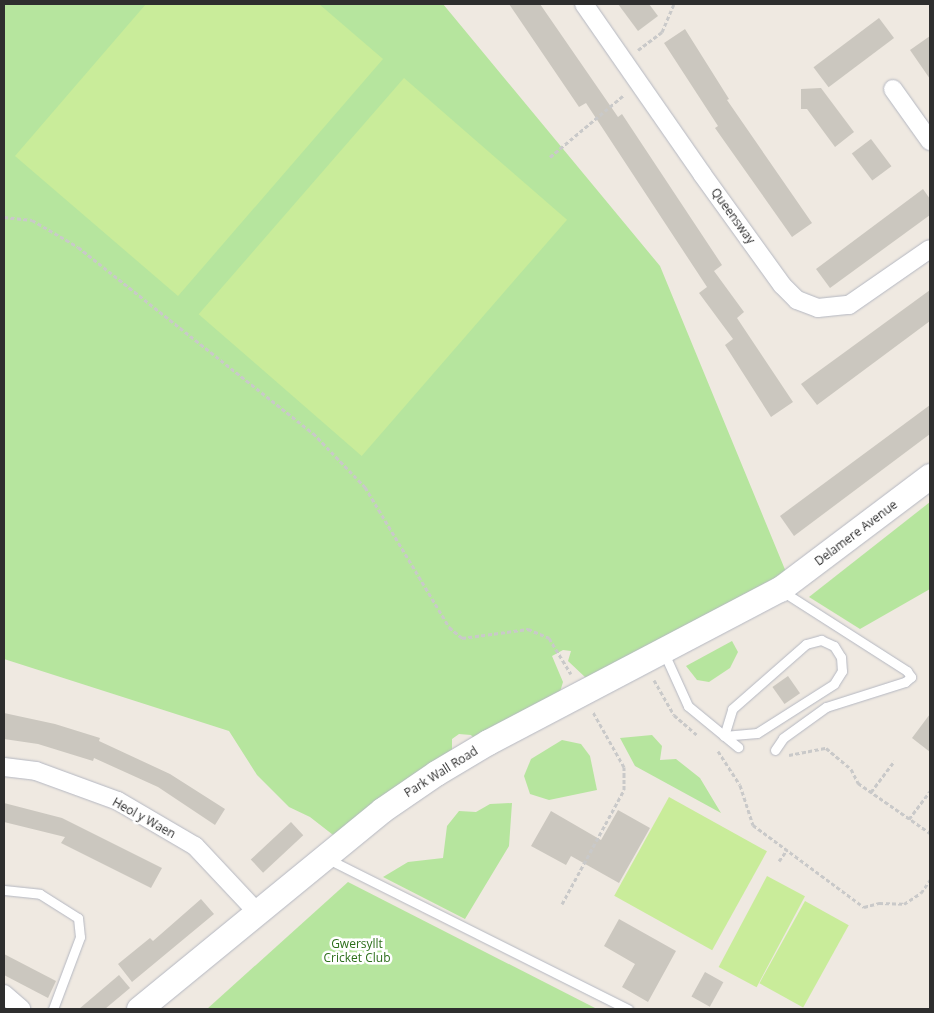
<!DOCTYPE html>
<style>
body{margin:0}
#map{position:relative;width:934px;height:1013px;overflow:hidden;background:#efe9e1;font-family:"Open Sans",sans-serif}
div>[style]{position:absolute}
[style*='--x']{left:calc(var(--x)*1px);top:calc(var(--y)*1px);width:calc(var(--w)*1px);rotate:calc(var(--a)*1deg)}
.green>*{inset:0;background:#b6e59e}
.pitch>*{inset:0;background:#c9ec9a;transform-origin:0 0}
.building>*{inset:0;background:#cbc7bf;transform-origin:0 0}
.path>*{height:3px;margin-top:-1.5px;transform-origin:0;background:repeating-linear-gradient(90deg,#c9c9c9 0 4px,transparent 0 6.5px)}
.roads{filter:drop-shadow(0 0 1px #b4b7c1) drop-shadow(0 0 1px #b4b7c1)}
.lane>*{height:9px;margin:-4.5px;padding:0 4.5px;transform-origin:4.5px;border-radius:4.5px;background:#fff}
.street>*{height:18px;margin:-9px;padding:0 9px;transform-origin:9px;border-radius:9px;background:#fff}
.secondary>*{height:25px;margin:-12.5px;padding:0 12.5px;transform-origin:12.5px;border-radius:12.5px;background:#fff}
span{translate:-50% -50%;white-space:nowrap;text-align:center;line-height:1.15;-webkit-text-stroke:5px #fff;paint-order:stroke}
.street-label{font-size:12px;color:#2e2e2e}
.park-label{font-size:12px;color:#2c6e1b}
.frame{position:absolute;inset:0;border:5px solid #2e2e2e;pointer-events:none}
</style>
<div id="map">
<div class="green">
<div style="clip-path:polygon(4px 4px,443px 4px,660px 266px,786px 572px,586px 678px,568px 661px,571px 651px,563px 650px,552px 656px,563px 682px,560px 692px,478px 743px,471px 735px,459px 734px,452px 739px,452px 758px,337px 838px,310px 817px,289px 807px,257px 775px,229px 731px,4px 659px)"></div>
<div style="clip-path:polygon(930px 502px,930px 589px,860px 629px,809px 597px)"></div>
<div style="clip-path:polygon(732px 641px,738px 652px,730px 668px,709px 682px,697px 680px,686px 666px)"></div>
<div style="clip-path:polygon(652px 735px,662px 746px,660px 760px,676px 759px,700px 778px,721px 813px,635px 766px,620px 738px)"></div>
<div style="clip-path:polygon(562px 740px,581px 744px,590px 756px,597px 790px,549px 800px,530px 794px,524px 776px,531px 759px)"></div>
<div style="clip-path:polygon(512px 803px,509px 846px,465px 919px,383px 877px,408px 862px,443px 858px,447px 826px,459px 811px,476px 812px,490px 804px)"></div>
<div style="clip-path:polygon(348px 882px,597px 1009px,207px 1009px)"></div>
</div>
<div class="pitch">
<div style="clip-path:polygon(146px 4px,319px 4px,383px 59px,178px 296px,15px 156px)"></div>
<div style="left:404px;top:78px;width:216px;height:313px;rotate:41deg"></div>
<div style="left:669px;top:797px;width:112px;height:113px;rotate:29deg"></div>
<div style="left:767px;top:876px;width:43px;height:103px;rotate:28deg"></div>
<div style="left:805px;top:901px;width:50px;height:94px;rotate:29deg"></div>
</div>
<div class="building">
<div style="clip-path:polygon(509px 4px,540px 4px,618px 117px,622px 114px,722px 265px,714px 271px,744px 312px,737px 318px,793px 402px,771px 417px,725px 345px,733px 339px,699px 293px,707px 287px,586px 103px,579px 107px)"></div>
<div style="clip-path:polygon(618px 4px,649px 4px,658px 16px,638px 31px)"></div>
<div style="left:879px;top:18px;width:25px;height:82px;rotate:53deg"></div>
<div style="clip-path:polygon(685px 29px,729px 99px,727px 100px,812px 223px,792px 237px,715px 128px,718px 126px,664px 43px)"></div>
<div style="clip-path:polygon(930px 36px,930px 79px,910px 50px)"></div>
<div style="clip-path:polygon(821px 88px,854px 132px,835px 147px,807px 109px,801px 109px,801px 89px)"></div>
<div style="left:871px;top:139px;width:34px;height:24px;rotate:53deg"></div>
<div style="clip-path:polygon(923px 189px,930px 199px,930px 215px,830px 288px,816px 269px)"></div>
<div style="clip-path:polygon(930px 290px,930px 321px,817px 405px,801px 384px)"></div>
<div style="clip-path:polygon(930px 405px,930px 434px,794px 536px,780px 516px)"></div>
<div style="left:788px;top:676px;width:21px;height:19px;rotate:55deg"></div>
<div style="clip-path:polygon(4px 713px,55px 724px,100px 738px,99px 741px,170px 774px,225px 809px,215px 825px,158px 787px,94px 758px,93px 761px,38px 744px,4px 739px)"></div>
<div style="clip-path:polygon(930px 714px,930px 752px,912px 738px)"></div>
<div style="clip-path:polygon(4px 803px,62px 818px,162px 868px,151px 888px,61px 843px,65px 837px,4px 822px)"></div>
<div style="clip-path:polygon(618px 810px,650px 828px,619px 883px,571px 856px,566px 865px,531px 846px,551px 811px,601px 840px)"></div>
<div style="left:291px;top:822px;width:18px;height:55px;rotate:47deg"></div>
<div style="clip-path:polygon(201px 899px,214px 914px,132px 982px,118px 964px,150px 938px,153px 941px)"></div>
<div style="clip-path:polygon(619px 919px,676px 951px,648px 1002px,622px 987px,635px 964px,604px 946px)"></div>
<div style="clip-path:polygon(4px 954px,56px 981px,48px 998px,4px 975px)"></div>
<div style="left:705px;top:972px;width:21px;height:28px;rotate:29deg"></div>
<div style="clip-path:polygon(119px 975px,130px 988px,105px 1009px,79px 1009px)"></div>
</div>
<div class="path">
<div style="--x:638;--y:50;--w:30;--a:-37"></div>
<div style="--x:662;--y:32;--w:30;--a:-67"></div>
<div style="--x:550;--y:157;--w:97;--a:-40"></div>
<div style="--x:4;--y:217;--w:28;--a:6"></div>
<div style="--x:32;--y:220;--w:53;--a:30.4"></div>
<div style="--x:78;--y:247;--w:300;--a:38.4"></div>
<div style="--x:313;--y:433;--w:75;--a:46.1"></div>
<div style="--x:365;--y:487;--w:163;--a:59"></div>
<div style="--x:449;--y:627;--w:17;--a:40"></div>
<div style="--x:462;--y:638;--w:67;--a:-7.8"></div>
<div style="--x:528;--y:629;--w:23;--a:23"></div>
<div style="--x:549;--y:638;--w:42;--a:58.6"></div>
<div style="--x:654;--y:680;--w:40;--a:60.3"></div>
<div style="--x:674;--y:715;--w:30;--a:41"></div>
<div style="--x:718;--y:751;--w:40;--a:57.1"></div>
<div style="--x:740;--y:785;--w:42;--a:72"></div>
<div style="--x:753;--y:825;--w:138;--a:36.5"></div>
<div style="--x:864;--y:907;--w:16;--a:-15"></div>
<div style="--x:879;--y:903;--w:25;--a:2"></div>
<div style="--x:904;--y:904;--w:20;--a:-33"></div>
<div style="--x:921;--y:893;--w:16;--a:-55"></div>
<div style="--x:789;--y:755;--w:38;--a:-11"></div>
<div style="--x:826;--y:748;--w:33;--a:40"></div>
<div style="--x:851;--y:769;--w:16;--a:63"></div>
<div style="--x:858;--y:783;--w:88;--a:34.8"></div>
<div style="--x:871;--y:792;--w:39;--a:-53"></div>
<div style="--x:909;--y:819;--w:35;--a:-53"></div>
<div style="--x:779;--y:861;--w:14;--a:-54"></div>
<div style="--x:562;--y:904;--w:130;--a:-61.5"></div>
<div style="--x:624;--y:790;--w:23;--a:-90"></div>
<div style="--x:624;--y:767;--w:63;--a:-119.4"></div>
</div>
<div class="roads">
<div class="lane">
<div style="--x:821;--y:640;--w:14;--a:25"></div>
<div style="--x:834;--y:646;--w:13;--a:58"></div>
<div style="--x:841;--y:657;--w:14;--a:86"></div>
<div style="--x:842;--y:671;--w:15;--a:122"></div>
<div style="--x:834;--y:684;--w:91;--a:147.5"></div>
<div style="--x:757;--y:733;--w:33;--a:175"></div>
<div style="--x:724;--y:736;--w:28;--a:-73"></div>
<div style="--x:732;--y:709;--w:98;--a:-41.3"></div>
<div style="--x:806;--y:644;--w:16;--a:-15"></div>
<div style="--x:664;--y:653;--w:58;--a:65.6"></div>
<div style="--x:688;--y:706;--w:65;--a:39.4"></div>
<div style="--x:775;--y:750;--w:14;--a:-56"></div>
<div style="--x:783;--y:738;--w:53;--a:-35.8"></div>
<div style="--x:826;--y:707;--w:83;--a:-17.6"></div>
<div style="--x:905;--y:682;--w:8;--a:-40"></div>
<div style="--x:911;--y:677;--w:7;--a:-124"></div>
<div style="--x:907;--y:671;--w:148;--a:-147.4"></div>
<div style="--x:326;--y:858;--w:338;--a:26.6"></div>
<div style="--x:4;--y:890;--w:36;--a:6"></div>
<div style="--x:40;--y:894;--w:45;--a:32.3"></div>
<div style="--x:78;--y:918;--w:19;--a:84"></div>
<div style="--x:80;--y:937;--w:77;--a:110.6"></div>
</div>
<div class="street">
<div style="--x:584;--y:4;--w:207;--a:55.2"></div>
<div style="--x:702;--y:174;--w:137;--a:54.2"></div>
<div style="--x:782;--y:285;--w:21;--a:45"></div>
<div style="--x:797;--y:300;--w:22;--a:21"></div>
<div style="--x:818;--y:308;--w:31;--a:-6"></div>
<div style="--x:849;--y:305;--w:98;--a:-34.7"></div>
<div style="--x:893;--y:89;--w:64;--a:54.6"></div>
<div style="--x:4;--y:767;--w:32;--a:7"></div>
<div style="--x:36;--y:771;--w:87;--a:20.1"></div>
<div style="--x:118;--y:801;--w:89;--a:30.3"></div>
<div style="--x:195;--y:846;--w:92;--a:46.8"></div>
<div style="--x:4;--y:994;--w:23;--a:41"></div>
</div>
<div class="secondary">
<div style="--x:139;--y:1009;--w:314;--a:-39.3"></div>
<div style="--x:382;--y:810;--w:65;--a:-34.4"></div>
<div style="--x:436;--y:773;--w:61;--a:-30.8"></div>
<div style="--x:488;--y:742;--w:330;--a:-27.7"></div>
<div style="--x:780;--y:589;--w:188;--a:-37"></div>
</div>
</div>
<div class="street-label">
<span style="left:733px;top:216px;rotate:54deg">Queensway</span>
<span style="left:856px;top:533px;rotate:-37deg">Delamere Avenue</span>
<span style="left:441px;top:772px;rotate:-32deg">Park Wall Road</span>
<span style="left:144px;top:818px;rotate:29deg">Heol y Waen</span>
</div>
<div class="park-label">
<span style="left:357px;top:951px">Gwersyllt<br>Cricket Club</span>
</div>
<div class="frame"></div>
</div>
